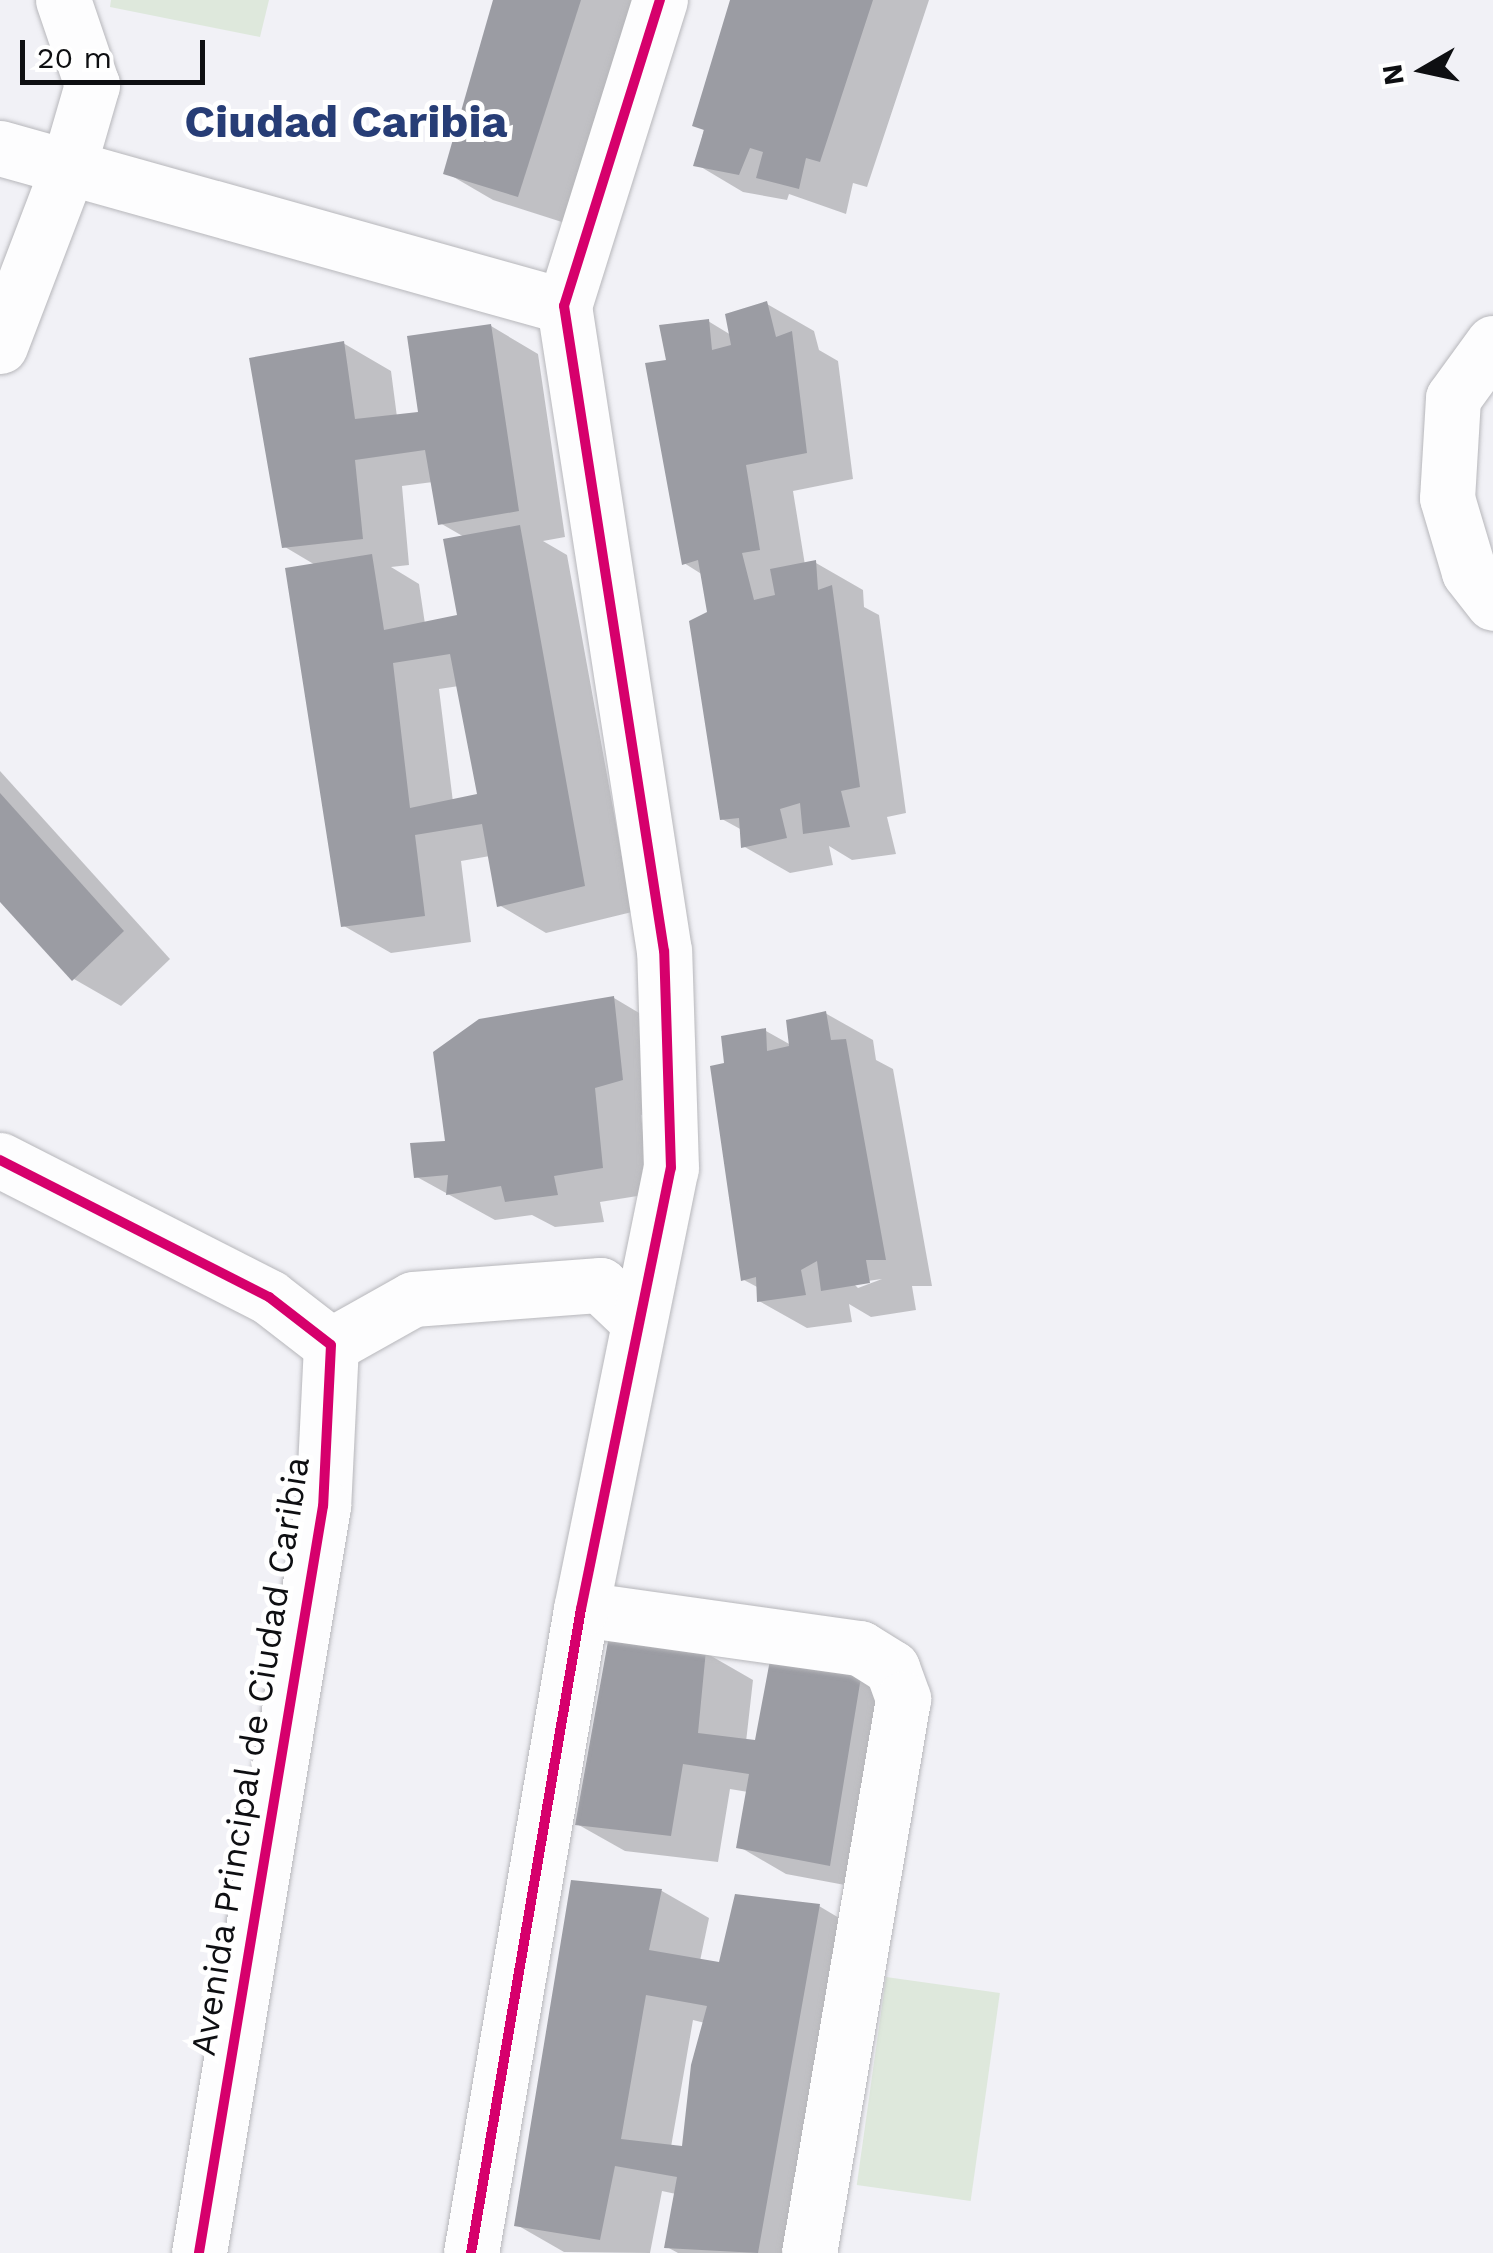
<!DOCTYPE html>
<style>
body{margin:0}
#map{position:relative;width:1493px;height:2253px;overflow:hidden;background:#f1f1f6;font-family:"Work Sans",sans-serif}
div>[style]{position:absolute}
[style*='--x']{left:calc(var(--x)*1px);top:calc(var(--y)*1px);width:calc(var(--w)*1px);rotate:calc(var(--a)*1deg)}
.green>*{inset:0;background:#dee8dc;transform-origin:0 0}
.shadow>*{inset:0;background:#0003}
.building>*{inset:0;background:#9b9ca3}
.roads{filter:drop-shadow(0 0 2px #b7b7bb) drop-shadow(0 0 2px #b7b7bb)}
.minor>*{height:55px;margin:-27.5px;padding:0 27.5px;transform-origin:27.5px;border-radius:27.5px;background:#fdfdfe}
.cycleway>*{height:10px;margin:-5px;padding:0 5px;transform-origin:5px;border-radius:5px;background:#d6006c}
span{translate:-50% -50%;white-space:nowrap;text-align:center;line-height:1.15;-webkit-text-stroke:10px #fff;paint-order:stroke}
.street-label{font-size:35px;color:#0e0f12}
.district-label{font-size:45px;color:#273d76;font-weight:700}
.north{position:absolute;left:1373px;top:20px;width:100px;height:100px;-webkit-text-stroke:8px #fff;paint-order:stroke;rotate:261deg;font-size:28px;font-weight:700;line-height:40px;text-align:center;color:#0e0f12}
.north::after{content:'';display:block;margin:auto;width:35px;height:45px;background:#0e0f12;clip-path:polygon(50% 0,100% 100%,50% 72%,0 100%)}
.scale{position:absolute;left:20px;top:40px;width:185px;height:45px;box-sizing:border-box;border:5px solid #0e0f12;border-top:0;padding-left:12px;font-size:30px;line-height:35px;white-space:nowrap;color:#0e0f12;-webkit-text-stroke:8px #fff;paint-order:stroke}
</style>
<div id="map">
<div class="green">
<div style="clip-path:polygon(111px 0,269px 0,260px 37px,110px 7px)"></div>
<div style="left:886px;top:1977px;width:115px;height:210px;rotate:8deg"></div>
</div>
<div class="shadow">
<div style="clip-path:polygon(495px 0,637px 0,565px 223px,493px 200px,445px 172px)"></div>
<div style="clip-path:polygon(733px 0,929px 0,867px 187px,853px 183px,846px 214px,789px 194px,787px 200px,743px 192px,696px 164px)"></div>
<div style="clip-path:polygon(767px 304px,814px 331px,819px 350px,838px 361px,853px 479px,793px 491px,805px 565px,816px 563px,863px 590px,864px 607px,879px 615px,906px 813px,887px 817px,896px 854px,852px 860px,829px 846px,833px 865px,790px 873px,743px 846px,742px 830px,722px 819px,709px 614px,703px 575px,684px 563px,669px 362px,708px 321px,731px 335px)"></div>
<div style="clip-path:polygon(evenodd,491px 326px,538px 354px,565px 537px,543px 541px,567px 555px,632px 912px,546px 933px,499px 905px,490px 856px,461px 861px,471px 942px,391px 953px,344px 926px,317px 566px,285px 547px,343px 343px,391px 371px,397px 417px,421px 414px,491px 326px,433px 482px,440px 523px,466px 538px,459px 617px,425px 624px,419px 584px,391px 567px,409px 565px,402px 486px,433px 482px,491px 326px,459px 686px,480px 796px,453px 802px,439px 689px,459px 686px)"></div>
<div style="clip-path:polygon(0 771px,170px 959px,121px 1006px,74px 979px,0 898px)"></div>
<div style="clip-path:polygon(614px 998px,661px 1026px,670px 1107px,641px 1115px,650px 1194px,600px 1202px,604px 1222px,555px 1227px,532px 1215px,495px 1220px,417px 1177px)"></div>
<div style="clip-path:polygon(evenodd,825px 1013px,873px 1040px,876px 1060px,893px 1069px,932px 1286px,912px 1286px,916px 1310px,871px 1317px,849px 1304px,852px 1322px,807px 1328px,759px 1301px,759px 1288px,744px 1280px,727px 1066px,766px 1031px,791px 1045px,825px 1013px,882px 1279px,858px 1288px,853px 1283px,882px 1279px)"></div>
<div style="clip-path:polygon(706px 1653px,753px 1680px,746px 1742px,757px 1743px,861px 1673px,908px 1700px,877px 1891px,786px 1874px,738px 1846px,748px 1792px,730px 1789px,718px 1862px,625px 1851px,577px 1824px)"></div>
<div style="clip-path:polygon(evenodd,573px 1883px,662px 1891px,709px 1918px,700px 1961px,720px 1965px,819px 1906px,866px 1934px,810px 2253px,678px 2253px,667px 2247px,676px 2194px,662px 2191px,650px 2253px,564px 2252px,517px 2225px,573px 1883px,693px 2020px,705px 2023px,685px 2149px,671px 2147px,693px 2020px)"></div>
</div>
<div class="building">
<div style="clip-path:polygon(493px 0,581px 0,518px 197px,443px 174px)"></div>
<div style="clip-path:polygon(730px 0,873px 0,820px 162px,806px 158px,799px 189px,756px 178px,763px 152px,750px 148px,739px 175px,693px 166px,704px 130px,692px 126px)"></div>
<div style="clip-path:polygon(767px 301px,776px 337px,792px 331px,807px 453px,746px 465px,760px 550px,742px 553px,754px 600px,775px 595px,770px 569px,816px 560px,818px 590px,832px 585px,860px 787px,841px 791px,850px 827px,803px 834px,800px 803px,780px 809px,787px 838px,741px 848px,739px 818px,720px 820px,689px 621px,707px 612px,698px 560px,682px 565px,645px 363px,666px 360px,659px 325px,709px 319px,712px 350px,731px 345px,725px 314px)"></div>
<div style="clip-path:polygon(491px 324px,519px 511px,438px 525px,425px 450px,355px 460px,363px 539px,282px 548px,249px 358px,344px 341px,355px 419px,418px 412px,407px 336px)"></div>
<div style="clip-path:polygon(evenodd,520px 525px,585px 886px,497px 907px,482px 824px,415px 835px,425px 916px,341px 927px,285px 568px,372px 554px,384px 630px,457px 615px,443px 539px,520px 525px,450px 654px,477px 794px,410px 808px,393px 663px,450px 654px)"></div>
<div style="clip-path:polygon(0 793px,124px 931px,72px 981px,0 902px)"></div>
<div style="clip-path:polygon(614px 996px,623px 1080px,595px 1088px,603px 1168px,554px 1176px,558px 1195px,505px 1202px,501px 1186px,446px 1195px,448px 1175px,414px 1178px,410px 1143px,445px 1141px,433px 1052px,479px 1019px)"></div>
<div style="clip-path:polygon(826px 1011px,831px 1040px,846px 1039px,886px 1260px,866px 1260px,870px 1283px,821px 1291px,817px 1261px,801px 1270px,806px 1295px,757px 1302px,756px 1277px,741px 1281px,710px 1066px,724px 1063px,721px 1036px,766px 1028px,767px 1051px,789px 1046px,786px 1020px)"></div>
<div style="clip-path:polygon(608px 1641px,706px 1650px,698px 1733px,755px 1740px,770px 1660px,862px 1671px,830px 1866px,736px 1848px,749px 1774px,683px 1764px,671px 1836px,575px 1825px)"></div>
<div style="clip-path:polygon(evenodd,571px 1880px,662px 1889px,649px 1950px,719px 1962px,735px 1894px,820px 1904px,758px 2253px,664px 2248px,677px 2177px,615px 2166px,600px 2240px,514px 2226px,571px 1880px,646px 1995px,707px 2006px,691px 2065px,682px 2146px,621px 2139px,646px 1995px)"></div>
</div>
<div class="roads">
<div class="minor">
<div style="--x:0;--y:148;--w:586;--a:15.65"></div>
<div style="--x:1493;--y:343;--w:68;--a:126"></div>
<div style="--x:1453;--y:398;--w:100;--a:93.4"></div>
<div style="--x:1447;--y:498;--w:77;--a:73.4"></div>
<div style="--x:1469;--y:572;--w:39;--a:52"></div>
<div style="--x:0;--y:346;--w:187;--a:-69.1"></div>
<div style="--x:67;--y:171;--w:90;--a:-73.8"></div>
<div style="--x:92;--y:85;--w:90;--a:-108.8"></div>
<div style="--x:0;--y:1160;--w:302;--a:27"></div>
<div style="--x:269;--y:1297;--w:78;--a:37.7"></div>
<div style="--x:331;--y:1345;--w:161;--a:92.8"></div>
<div style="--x:323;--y:1506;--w:757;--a:99.43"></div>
<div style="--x:331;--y:1345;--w:94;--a:-29.3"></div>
<div style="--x:413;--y:1299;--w:188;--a:-4.3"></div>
<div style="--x:600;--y:1285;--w:52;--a:43.5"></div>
<div style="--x:581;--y:1609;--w:282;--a:8"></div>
<div style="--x:860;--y:1648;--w:38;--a:32"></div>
<div style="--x:892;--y:1668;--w:33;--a:70"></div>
<div style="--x:903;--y:1699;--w:562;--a:99.63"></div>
<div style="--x:471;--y:2253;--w:653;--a:-80.31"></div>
<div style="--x:581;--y:1609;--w:450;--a:-78.5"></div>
<div style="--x:671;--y:1168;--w:217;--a:-91.8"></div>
<div style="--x:664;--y:951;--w:653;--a:-98.81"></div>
<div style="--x:564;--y:306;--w:321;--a:-72.6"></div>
</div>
</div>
<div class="cycleway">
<div style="--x:0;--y:1160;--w:302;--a:27"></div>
<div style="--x:269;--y:1297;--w:78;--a:37.7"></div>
<div style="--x:331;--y:1345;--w:161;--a:92.8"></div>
<div style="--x:323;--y:1506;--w:757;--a:99.43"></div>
<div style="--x:471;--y:2253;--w:653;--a:-80.31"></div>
<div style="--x:581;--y:1609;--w:450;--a:-78.5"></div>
<div style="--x:671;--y:1168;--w:217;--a:-91.8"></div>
<div style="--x:664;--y:951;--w:653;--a:-98.81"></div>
<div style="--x:564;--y:306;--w:321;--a:-72.6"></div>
</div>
<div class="street-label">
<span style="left:250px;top:1756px;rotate:-81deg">Avenida Principal de Ciudad Caribia</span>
</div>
<div class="district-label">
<span style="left:346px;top:122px">Ciudad Caribia</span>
</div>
<div class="north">N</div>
<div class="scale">20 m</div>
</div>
